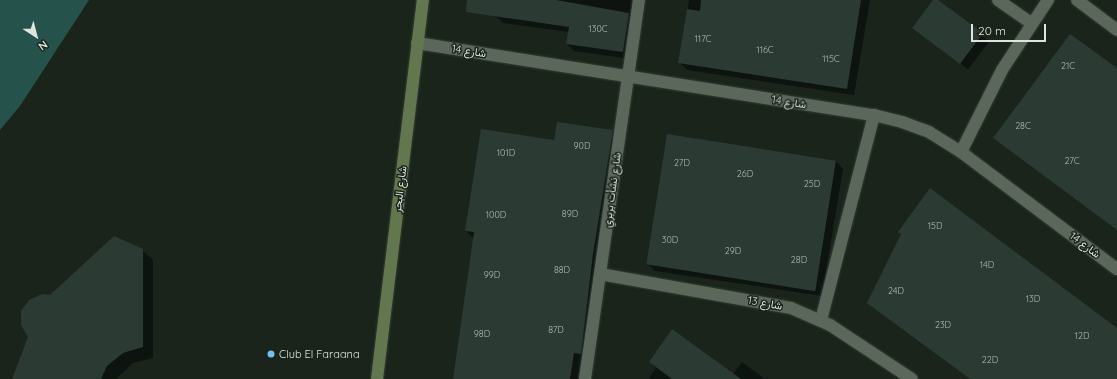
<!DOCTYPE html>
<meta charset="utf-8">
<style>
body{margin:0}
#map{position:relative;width:1117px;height:379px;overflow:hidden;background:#1a241b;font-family:Quicksand,Vazirmatn,sans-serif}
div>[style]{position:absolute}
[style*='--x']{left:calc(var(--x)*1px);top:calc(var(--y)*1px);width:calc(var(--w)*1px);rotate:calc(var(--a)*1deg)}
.water>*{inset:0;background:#26524c}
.shadow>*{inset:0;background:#0007;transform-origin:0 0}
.building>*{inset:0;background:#2c3a34;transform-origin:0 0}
.roads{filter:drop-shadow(0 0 1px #353d36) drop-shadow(0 0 1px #353d36)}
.minor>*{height:12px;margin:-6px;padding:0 6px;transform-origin:6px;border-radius:6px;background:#5c675c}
.secondary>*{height:12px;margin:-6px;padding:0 6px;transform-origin:6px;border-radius:6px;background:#63774e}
.dots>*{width:11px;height:11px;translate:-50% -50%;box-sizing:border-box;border:2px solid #1a241b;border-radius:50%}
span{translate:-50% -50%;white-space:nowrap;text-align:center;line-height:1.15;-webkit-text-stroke:3px #1a241b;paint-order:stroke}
.number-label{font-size:9px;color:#b2bab4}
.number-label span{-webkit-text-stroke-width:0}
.street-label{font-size:11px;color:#dee5de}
.poi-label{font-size:11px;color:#dee5de}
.left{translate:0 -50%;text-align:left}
.north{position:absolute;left:16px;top:16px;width:40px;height:40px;-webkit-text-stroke:3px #1a241b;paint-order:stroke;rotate:144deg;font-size:11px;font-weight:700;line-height:16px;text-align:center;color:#dee5de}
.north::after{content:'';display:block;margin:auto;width:14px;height:18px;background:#dee5de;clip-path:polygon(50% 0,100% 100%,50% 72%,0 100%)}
.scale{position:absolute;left:971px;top:24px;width:75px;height:18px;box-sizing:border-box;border:2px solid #dee5de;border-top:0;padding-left:5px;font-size:12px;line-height:14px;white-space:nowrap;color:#dee5de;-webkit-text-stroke:3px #1a241b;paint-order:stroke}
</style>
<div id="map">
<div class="water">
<div style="clip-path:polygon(0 0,89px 0,20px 106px,0 130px)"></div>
</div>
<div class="shadow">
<div style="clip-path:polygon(499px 0,639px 0,630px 59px,574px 51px,567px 44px,569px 32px,503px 23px,496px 16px)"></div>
<div style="clip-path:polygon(689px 0,870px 0,854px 95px,687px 70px,680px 63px)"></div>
<div style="left:934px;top:0;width:69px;height:35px;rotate:37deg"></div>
<div style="clip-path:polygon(1117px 70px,1117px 230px,994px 138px)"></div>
<div style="clip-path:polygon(612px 131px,620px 138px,588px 361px,581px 360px,578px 379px,453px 379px,474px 239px,466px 231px,555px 141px)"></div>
<div style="clip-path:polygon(836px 161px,843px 169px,822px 296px,655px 271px,648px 264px)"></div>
<div style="clip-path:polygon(142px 250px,153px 260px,153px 358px,133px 363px,116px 379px,13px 379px,50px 296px)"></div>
<div style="clip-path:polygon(869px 303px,1117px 329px,1117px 379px,970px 379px)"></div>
<div style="clip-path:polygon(650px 362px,733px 374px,742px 362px,765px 379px,648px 379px,656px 368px)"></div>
</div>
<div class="building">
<div style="clip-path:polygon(467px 0,556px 0,629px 13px,623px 52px,566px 44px,569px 27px,466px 12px)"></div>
<div style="clip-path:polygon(701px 0,861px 0,847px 89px,678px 63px,687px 9px,700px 11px)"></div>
<div style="clip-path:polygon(933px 0,938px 0,983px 33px,960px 64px,912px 28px)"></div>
<div style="clip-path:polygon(1070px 34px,1117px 68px,1117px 230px,993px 138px)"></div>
<div style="clip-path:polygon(557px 122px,613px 130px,593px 254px,581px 354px,574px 353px,570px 379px,453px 379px,474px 232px,465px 231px,481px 129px,554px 140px)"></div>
<div style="left:667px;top:134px;width:171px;height:132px;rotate:9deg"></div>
<div style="clip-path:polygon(930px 188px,1117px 328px,1117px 379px,970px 379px,867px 303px,901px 234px,898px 232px)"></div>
<div style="clip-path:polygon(114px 236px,143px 249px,143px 347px,123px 353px,107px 366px,101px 379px,12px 379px,28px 337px,21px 325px,21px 311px,29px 300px,42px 294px,50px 295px)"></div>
<div style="clip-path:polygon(672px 329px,741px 379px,672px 379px,649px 362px)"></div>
</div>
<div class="roads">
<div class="minor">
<div style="--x:998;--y:0;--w:40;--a:34.9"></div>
<div style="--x:1077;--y:0;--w:50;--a:36.9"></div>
<div style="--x:417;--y:43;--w:463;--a:9"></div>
<div style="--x:874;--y:115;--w:29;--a:14"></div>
<div style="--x:902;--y:122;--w:29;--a:20"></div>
<div style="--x:929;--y:132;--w:38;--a:32"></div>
<div style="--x:961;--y:152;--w:195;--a:36.9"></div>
<div style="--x:961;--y:152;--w:92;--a:-63.4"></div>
<div style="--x:1002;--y:70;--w:84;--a:-56.7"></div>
<div style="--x:600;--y:274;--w:194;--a:10.1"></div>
<div style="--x:791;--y:308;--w:43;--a:23.6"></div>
<div style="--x:830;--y:325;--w:98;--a:33.4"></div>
<div style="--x:821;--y:320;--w:212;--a:-75.5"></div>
<div style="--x:585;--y:379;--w:383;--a:-81.9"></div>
</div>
<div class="secondary">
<div style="--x:377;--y:379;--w:382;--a:-83.1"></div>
</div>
</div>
<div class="dots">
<div style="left:271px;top:354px;background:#72c1f5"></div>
</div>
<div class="number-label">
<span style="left:598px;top:29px">130C</span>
<span style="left:703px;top:39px">117C</span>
<span style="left:765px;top:50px">116C</span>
<span style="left:831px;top:59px">115C</span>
<span style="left:1068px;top:66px">21C</span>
<span style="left:1023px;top:126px">28C</span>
<span style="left:582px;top:146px">90D</span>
<span style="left:506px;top:153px">101D</span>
<span style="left:1072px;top:161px">27C</span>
<span style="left:682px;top:163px">27D</span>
<span style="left:745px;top:174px">26D</span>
<span style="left:812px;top:184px">25D</span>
<span style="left:570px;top:214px">89D</span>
<span style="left:496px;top:215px">100D</span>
<span style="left:935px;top:226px">15D</span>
<span style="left:670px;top:240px">30D</span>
<span style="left:733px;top:251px">29D</span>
<span style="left:799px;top:260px">28D</span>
<span style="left:987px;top:265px">14D</span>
<span style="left:562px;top:270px">88D</span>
<span style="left:492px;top:275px">99D</span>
<span style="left:896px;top:291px">24D</span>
<span style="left:1033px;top:299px">13D</span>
<span style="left:943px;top:325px">23D</span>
<span style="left:556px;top:330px">87D</span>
<span style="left:482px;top:334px">98D</span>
<span style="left:1082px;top:336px">12D</span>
<span style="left:990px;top:360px">22D</span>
</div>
<div class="street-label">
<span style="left:469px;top:51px;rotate:9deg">شارع 14</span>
<span style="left:789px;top:102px;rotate:9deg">شارع 14</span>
<span style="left:400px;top:189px;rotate:-83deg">شارع البحر</span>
<span style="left:612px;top:190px;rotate:-82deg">شارع نشأت بربري</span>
<span style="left:1085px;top:245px;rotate:37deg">شارع 14</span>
<span style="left:765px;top:303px;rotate:10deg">شارع 13</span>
</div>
<div class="poi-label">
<span class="left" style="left:279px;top:354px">Club El Faraana</span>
</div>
<div class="north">N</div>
<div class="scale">20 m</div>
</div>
